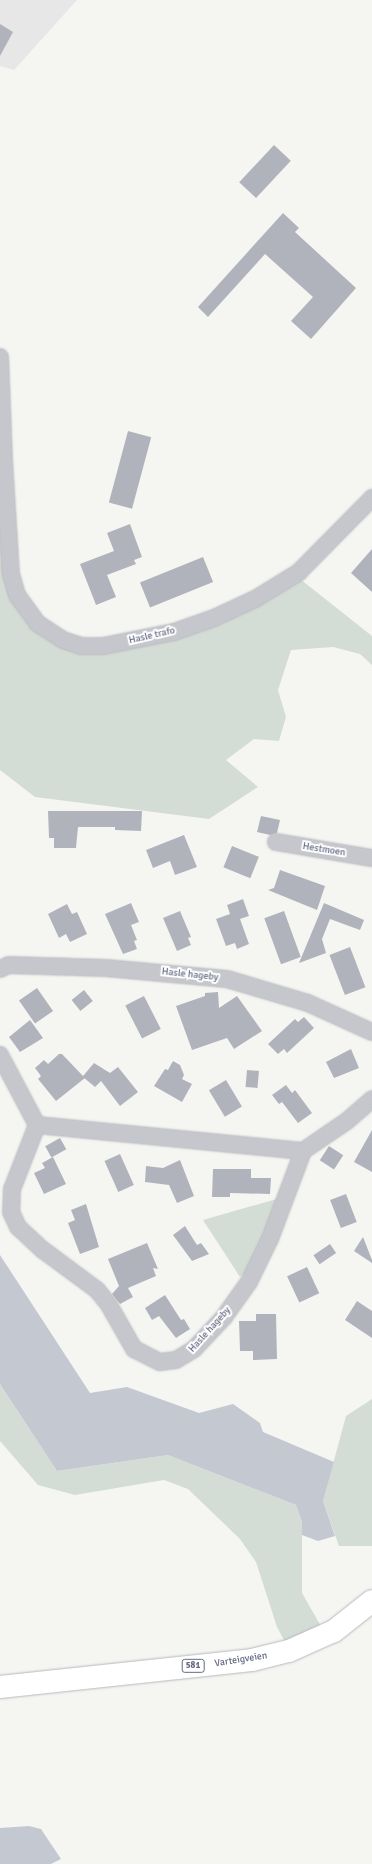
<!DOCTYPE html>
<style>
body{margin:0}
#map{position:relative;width:372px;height:1864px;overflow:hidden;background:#f5f6f2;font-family:Signika,sans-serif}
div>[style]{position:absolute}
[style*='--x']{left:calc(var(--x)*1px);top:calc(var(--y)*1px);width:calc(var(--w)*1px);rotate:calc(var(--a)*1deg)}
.built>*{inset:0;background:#e6e7e6}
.green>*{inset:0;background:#d4ddd5}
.water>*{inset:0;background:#c4c8d1}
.building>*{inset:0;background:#b1b3bc;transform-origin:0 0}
.roads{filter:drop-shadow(0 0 1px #b6b8be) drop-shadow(0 0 1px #b6b8be)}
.minor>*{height:16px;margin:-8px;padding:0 8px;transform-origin:8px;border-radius:8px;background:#c6c7cc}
.primary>*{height:22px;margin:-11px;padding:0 11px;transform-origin:11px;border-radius:11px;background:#fff}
span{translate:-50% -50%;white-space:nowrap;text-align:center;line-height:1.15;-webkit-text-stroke:4px #fff;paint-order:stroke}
.shield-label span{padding:1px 3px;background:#fff;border:1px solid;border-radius:3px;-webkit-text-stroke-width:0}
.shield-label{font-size:9px;color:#656a84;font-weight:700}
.street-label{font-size:10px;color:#656a84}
</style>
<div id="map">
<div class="built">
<div style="clip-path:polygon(0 0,77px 0,14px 70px,0 66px)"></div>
</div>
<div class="green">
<div style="clip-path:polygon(0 521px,26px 609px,81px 646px,174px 632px,295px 575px,372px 636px,372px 665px,360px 654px,333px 647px,291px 650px,278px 690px,286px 717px,279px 741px,254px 739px,226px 760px,258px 787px,209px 819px,35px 797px,0 770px)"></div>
<div style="clip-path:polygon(280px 1198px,248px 1270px,240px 1277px,203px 1220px)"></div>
<div style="clip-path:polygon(0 1384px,57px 1471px,168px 1455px,296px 1505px,302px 1522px,302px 1593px,322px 1628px,285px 1642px,277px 1627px,256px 1562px,240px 1539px,188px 1489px,164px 1480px,75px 1495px,38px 1485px,0 1441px)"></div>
<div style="clip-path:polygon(372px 1399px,372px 1546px,339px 1546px,323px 1501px,346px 1416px)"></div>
</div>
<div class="water">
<div style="clip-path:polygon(0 1255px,90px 1393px,127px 1387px,199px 1413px,233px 1404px,260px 1423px,263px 1432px,334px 1462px,323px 1501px,335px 1536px,318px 1541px,302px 1535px,302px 1522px,296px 1505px,168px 1455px,57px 1471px,0 1384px)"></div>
<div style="clip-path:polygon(29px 1826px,41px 1829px,61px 1859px,51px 1864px,0 1864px,0 1828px)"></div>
</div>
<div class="building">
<div style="clip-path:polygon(0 24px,13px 32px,0 56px)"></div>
<div style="left:274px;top:145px;width:23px;height:51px;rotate:43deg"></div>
<div style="clip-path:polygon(283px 213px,299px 228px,295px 232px,356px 288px,311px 339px,291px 321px,313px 297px,265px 254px,208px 317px,198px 307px)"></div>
<div style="left:128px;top:431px;width:24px;height:74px;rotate:15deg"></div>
<div style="clip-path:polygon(130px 524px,142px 557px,134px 560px,136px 564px,107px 575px,116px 597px,96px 605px,80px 564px,114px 551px,107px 533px)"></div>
<div style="clip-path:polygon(372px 549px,372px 592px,351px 573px)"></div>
<div style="left:203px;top:557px;width:27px;height:68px;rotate:68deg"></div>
<div style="clip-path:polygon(48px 811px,142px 811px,141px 831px,115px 830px,115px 827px,78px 827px,76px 848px,54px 848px,54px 838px,49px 838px)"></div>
<div style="clip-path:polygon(261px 816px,280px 820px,277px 833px,270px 835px,257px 832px)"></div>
<div style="clip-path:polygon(184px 835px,197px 867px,175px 875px,170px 861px,153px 868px,146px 850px)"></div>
<div style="left:232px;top:846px;width:29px;height:23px;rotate:22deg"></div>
<div style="clip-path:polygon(280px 870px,325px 886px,317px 910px,268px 890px,274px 888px)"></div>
<div style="clip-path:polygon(243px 899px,249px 916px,240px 919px,249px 944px,237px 949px,235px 943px,226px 946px,216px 919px,230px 914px,227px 905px)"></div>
<div style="clip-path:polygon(131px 903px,139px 922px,131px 925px,137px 940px,134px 941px,137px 949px,123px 954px,105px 914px)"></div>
<div style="clip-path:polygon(324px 903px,364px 920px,360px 930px,330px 919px,322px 939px,326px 953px,299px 963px)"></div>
<div style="clip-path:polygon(67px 904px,72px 914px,77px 912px,87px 934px,70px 942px,66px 934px,59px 938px,48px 914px)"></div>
<div style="clip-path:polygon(180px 911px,191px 937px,188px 938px,191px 945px,177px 951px,163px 918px)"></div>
<div style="left:284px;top:911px;width:49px;height:21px;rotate:70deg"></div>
<div style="left:350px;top:947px;width:43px;height:22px;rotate:69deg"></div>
<div style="left:37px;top:988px;width:28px;height:22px;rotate:55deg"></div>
<div style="left:84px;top:990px;width:14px;height:16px;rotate:51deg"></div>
<div style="clip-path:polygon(218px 992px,219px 1008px,237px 996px,262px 1031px,234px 1049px,227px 1038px,192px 1050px,176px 1006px,205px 996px,205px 993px)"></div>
<div style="left:144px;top:996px;width:37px;height:21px;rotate:63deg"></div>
<div style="clip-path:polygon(304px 1017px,314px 1028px,287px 1053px,284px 1049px,278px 1054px,268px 1044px,295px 1019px,298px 1022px)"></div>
<div style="clip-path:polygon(30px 1020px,43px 1038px,20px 1052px,9px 1037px)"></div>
<div style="clip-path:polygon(351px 1049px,359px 1068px,334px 1078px,326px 1062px)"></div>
<div style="clip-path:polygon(59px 1054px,62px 1054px,83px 1076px,94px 1063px,110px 1073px,118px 1067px,138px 1092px,120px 1106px,101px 1081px,95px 1087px,83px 1077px,85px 1078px,56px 1101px,38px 1079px,41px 1076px,35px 1068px,44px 1060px,48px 1064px)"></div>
<div style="clip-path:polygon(173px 1061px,180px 1065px,184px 1075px,182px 1079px,192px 1084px,182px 1102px,154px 1086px,165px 1069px,168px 1070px)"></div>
<div style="left:247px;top:1070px;width:12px;height:17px;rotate:5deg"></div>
<div style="left:226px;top:1080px;width:31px;height:20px;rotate:59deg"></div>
<div style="clip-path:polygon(286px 1085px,292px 1093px,295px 1090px,312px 1113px,298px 1123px,282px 1102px,279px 1104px,272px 1095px)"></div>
<div style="clip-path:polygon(372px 1130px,372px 1172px,354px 1162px)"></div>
<div style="left:60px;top:1138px;width:13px;height:17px;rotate:61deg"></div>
<div style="left:329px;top:1146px;width:17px;height:17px;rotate:33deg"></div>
<div style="left:120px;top:1154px;width:34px;height:17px;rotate:66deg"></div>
<div style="clip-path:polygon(53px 1157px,66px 1184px,44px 1194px,34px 1173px,45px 1168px,42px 1163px)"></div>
<div style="clip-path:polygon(180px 1160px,194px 1196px,177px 1203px,169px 1185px,145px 1182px,146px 1166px,163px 1168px)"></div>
<div style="clip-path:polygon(213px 1169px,251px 1169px,251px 1178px,271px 1178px,270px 1194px,230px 1193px,230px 1197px,212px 1197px)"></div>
<div style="left:346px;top:1194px;width:30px;height:17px;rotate:69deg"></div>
<div style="clip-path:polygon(86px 1204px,99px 1247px,80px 1254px,68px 1223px,75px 1220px,71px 1210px)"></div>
<div style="clip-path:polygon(185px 1226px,197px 1245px,201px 1243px,209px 1254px,192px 1261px,173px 1235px)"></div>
<div style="clip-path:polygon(363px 1237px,372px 1260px,372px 1263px,354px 1251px)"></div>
<div style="clip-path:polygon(147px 1243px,158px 1269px,153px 1268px,156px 1276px,128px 1288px,133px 1297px,120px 1304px,112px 1294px,119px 1286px,108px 1259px)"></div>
<div style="left:330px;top:1244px;width:11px;height:20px;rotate:56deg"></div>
<div style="left:307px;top:1267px;width:29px;height:22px;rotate:65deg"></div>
<div style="clip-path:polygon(165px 1295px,181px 1320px,184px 1319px,190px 1329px,176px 1338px,159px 1316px,152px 1320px,145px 1308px)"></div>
<div style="clip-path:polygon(357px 1301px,372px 1311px,372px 1338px,345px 1320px)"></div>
<div style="clip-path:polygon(256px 1314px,276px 1314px,277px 1359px,253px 1360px,253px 1351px,240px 1351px,239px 1321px,256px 1321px)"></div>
</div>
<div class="roads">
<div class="minor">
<div style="--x:0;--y:357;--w:104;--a:87.8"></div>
<div style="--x:0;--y:454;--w:8;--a:60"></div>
<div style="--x:4;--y:461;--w:113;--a:86.5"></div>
<div style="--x:11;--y:574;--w:22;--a:74"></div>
<div style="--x:17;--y:595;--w:34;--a:54"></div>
<div style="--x:37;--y:623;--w:31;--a:33"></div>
<div style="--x:63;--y:640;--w:19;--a:18"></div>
<div style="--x:81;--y:646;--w:22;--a:0"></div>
<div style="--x:103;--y:646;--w:72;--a:-11.2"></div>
<div style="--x:174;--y:632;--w:42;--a:-19.3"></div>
<div style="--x:214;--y:618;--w:45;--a:-24.9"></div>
<div style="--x:255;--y:599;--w:52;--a:-31.5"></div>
<div style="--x:299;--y:572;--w:104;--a:-45.4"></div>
<div style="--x:276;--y:842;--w:97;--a:9.5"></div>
<div style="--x:0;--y:969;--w:10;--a:-24"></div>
<div style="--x:9;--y:965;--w:97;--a:1.8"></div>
<div style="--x:106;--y:968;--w:121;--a:5.2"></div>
<div style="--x:227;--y:979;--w:84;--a:16.5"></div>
<div style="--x:308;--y:1003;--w:70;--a:24.4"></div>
<div style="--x:0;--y:1055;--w:79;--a:62.1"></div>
<div style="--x:37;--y:1125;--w:267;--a:5.6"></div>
<div style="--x:303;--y:1151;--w:53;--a:-34.3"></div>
<div style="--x:347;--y:1121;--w:33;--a:-41"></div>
<div style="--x:37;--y:1125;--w:69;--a:111.3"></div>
<div style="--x:12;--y:1189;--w:23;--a:92"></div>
<div style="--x:11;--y:1212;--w:17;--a:65"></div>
<div style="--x:18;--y:1227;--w:34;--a:43"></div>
<div style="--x:43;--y:1250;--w:67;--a:36.5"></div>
<div style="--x:97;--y:1290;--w:19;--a:51"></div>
<div style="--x:109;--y:1305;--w:51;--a:60.4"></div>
<div style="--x:134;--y:1349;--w:29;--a:27"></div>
<div style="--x:160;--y:1362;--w:16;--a:-7"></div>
<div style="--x:176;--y:1360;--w:21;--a:-31"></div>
<div style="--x:194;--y:1349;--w:44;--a:-46.8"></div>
<div style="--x:224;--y:1317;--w:43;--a:-54.5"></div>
<div style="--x:249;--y:1282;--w:48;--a:-64"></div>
<div style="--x:270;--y:1239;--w:94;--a:-69.4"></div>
</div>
<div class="primary">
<div style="--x:0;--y:1687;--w:253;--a:-6.1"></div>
<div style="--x:252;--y:1660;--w:38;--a:-14"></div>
<div style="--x:289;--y:1651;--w:49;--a:-24"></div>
<div style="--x:334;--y:1631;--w:48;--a:-38.3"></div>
</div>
</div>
<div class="shield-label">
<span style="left:193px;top:1666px">581</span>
</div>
<div class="street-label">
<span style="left:152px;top:636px;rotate:-13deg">Hasle trafo</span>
<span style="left:324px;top:850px;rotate:9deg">Hestmoen</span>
<span style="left:190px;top:975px;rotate:6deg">Hasle hageby</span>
<span style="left:210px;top:1330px;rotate:-48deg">Hasle hageby</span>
<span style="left:241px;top:1660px;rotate:-9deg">Varteigveien</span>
</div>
</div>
